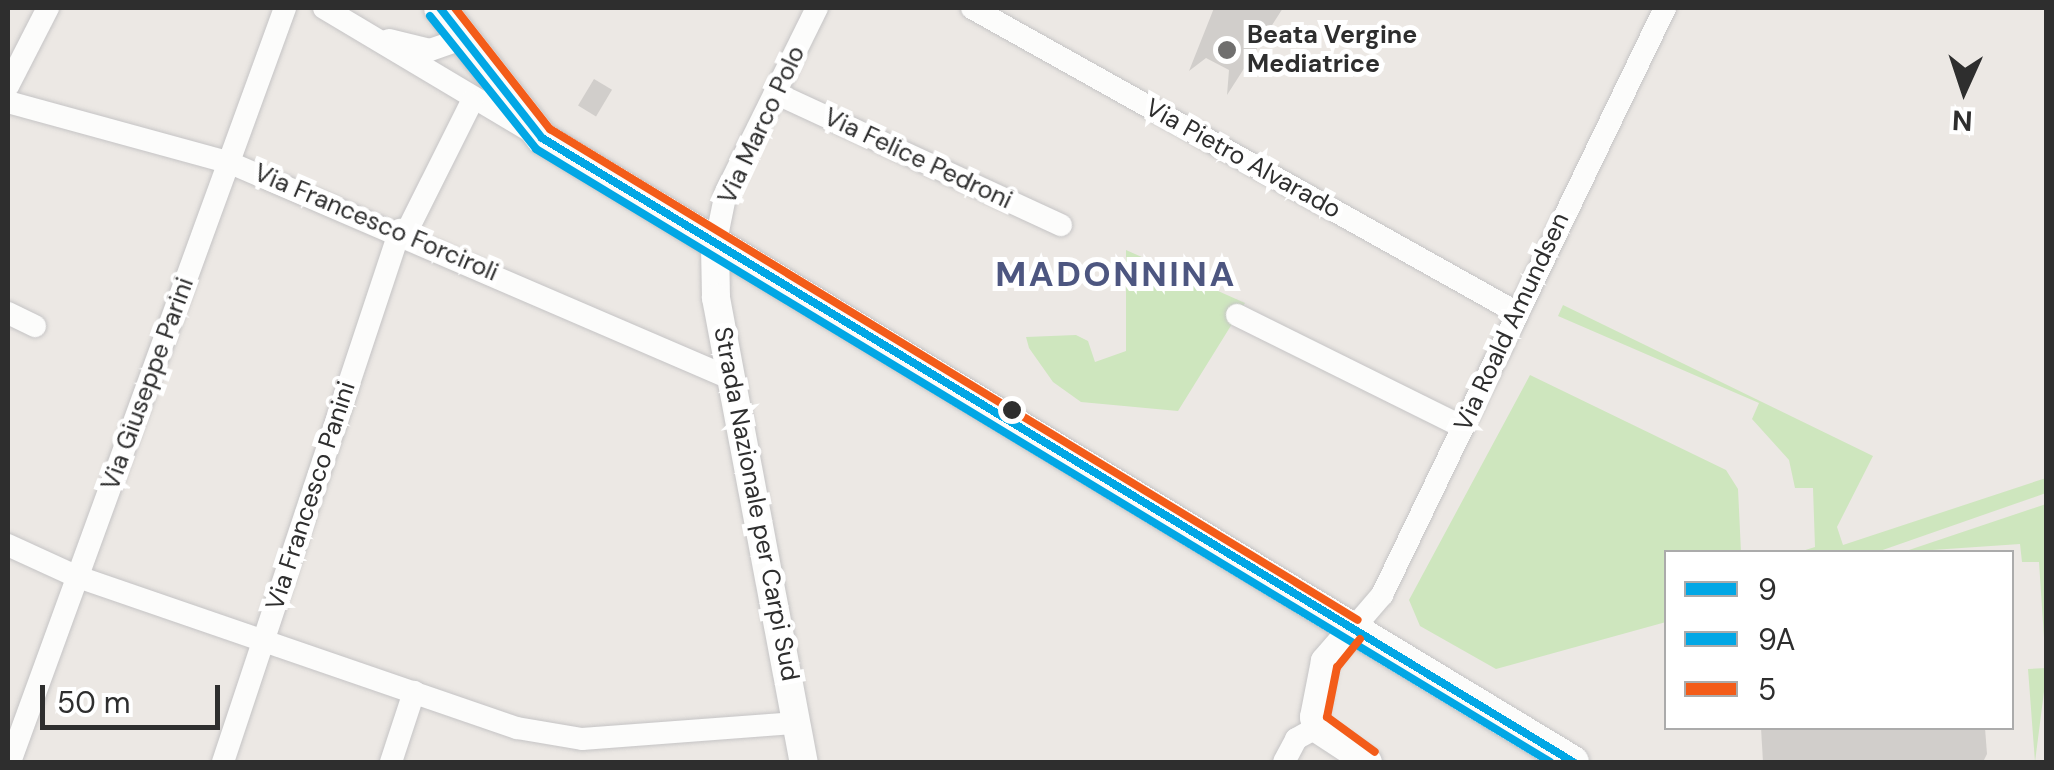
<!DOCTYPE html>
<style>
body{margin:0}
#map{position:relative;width:2054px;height:770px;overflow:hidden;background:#ece8e4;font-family:"DM Sans",sans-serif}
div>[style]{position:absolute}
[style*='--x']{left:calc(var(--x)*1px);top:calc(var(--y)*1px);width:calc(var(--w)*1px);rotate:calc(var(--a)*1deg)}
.green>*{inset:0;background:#cee6be}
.building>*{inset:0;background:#d1cecb;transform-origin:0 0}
.roads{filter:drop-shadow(0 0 2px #c5c4c5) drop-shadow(0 0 2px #c5c4c5)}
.minor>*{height:22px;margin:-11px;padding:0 11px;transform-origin:11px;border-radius:11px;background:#fcfcfb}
.tertiary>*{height:28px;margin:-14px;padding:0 14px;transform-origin:14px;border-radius:14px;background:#fcfcfb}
.secondary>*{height:32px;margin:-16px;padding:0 16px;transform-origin:16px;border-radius:16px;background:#fcfcfb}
.bus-1>*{height:8px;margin:-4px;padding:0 4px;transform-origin:4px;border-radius:4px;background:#02a7e5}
.bus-2>*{height:8px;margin:-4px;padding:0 4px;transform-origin:4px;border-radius:4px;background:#02a7e5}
.bus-3>*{height:8px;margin:-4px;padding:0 4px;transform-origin:4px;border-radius:4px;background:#f35c19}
.dots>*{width:28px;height:28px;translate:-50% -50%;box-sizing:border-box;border:5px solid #fff;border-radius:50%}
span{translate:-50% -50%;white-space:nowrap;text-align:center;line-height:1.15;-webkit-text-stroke:10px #fff;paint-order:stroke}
.poi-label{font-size:25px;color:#2e2e2e;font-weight:700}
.left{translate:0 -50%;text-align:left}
.street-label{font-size:25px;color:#2e2e2e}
.district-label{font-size:35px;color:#4d5680;font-weight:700;letter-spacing:2.5px}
.frame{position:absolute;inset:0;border:10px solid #2e2e2e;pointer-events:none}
.legend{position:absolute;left:1664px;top:550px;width:350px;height:180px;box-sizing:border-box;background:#fff;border:2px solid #ababab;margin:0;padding:12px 18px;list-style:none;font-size:30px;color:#2e2e2e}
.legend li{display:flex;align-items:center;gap:20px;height:50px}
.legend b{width:50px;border:2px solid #ababab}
.north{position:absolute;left:1914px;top:40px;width:100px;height:100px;-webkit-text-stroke:8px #fff;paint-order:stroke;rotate:183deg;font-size:28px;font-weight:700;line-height:40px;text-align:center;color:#2e2e2e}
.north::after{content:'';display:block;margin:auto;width:35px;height:45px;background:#2e2e2e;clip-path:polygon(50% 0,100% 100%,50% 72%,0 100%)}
.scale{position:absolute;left:40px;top:685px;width:180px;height:45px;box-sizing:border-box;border:5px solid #2e2e2e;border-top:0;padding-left:12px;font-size:30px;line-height:35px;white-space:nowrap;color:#2e2e2e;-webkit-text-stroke:8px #fff;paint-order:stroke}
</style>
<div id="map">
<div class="green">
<div style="clip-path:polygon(1126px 250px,1245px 303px,1178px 411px,1081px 402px,1053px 382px,1029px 348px,1026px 337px,1076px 335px,1088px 341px,1095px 362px,1126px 351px)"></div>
<div style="clip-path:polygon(1563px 305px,1873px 456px,1837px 527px,1843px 545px,2046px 478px,2046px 493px,1877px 552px,1799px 552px,1815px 547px,1813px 488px,1795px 488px,1789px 460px,1752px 419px,1759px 403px,1558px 316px)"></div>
<div style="clip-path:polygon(1530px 375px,1726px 470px,1738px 489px,1741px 552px,1666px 552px,1666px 622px,1496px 669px,1420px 626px,1409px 600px)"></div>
<div style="clip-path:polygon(2046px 504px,2046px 676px,2035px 762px,2028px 669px,2046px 668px,2039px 562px,2022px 562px,2020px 544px,1903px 552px)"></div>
</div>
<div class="building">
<div style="clip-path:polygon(1214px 8px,1283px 8px,1227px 95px,1229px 70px,1206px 58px,1189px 71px)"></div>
<div style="left:594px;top:79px;width:21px;height:31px;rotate:31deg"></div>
<div style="clip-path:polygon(1761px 728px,1985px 728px,1987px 754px,1983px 762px,1763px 762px)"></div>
</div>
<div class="roads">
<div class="minor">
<div style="--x:324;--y:8;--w:246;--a:30.8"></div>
<div style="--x:972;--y:8;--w:621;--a:29.21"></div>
<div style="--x:389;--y:40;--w:42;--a:13.7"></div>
<div style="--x:430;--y:50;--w:31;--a:-19"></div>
<div style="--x:8;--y:86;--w:88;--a:-62.9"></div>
<div style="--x:775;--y:93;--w:315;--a:24.8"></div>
<div style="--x:8;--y:102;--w:228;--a:15.3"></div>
<div style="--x:228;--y:162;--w:549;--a:23.29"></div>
<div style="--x:406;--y:233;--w:148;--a:-63.4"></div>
<div style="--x:715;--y:246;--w:55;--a:-78.5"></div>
<div style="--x:726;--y:192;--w:205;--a:-63.7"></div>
<div style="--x:8;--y:313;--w:30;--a:26"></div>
<div style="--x:1237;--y:315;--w:252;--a:26.4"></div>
<div style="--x:8;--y:545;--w:77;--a:24.6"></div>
<div style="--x:78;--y:577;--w:464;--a:19"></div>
<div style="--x:517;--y:728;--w:66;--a:9.6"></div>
<div style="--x:582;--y:739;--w:215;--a:-4.3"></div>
<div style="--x:1351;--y:631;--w:48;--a:-49.3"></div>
<div style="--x:1382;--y:595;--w:652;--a:-64.26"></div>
<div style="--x:10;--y:762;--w:803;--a:-69.96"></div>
<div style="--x:223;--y:762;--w:561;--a:-71.6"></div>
<div style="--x:391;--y:762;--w:74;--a:-71.8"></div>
<div style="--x:1284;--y:762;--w:26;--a:-62"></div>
<div style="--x:1296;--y:739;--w:23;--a:-29"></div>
</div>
<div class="tertiary">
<div style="--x:715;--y:246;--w:52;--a:88.9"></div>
<div style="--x:716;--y:298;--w:472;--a:79.3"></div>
<div style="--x:1351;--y:631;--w:40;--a:131"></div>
<div style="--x:1325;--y:661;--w:57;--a:101.1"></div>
<div style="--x:1314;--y:717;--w:11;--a:80"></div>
<div style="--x:1316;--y:728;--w:62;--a:33.2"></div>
</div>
<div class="secondary">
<div style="--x:440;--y:8;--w:165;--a:51.9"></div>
<div style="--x:542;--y:138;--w:1205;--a:31.18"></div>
</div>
</div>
<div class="bus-1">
<div style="--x:440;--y:8;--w:165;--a:51.9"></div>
<div style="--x:542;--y:138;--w:1205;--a:31.18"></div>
</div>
<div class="bus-2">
<div style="--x:430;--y:16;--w:170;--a:51.4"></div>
<div style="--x:536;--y:149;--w:1185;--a:31.15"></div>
</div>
<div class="bus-3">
<div style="--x:455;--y:8;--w:154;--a:51.9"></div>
<div style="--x:550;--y:129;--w:945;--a:31.29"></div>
<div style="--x:1360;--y:639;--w:36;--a:129"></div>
<div style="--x:1337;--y:667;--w:51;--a:101.3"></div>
<div style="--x:1327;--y:717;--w:59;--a:36.1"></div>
</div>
<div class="dots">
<div style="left:1227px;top:50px;background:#706f6e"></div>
<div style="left:1012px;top:410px;background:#2e2e2e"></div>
</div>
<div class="poi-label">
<span class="left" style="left:1247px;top:50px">Beata Vergine<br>Mediatrice</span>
</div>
<div class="street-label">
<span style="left:762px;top:125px;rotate:-65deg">Via Marco Polo</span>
<span style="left:918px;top:159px;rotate:25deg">Via Felice Pedroni</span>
<span style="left:1243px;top:159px;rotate:29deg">Via Pietro Alvarado</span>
<span style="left:376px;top:223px;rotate:23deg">Via Francesco Forciroli</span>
<span style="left:1512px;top:322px;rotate:-65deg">Via Roald Amundsen</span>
<span style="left:148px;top:384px;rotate:-70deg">Via Giuseppe Parini</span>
<span style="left:311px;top:496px;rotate:-72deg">Via Francesco Panini</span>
<span style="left:756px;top:504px;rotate:79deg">Strada Nazionale per Carpi Sud</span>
</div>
<div class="district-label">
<span style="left:1116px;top:274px">MADONNINA</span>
</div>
<div class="frame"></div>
<ul class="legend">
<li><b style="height:12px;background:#02a7e5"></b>9</li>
<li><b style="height:12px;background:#02a7e5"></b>9A</li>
<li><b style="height:12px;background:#f35c19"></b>5</li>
</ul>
<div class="north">N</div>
<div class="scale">50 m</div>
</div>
